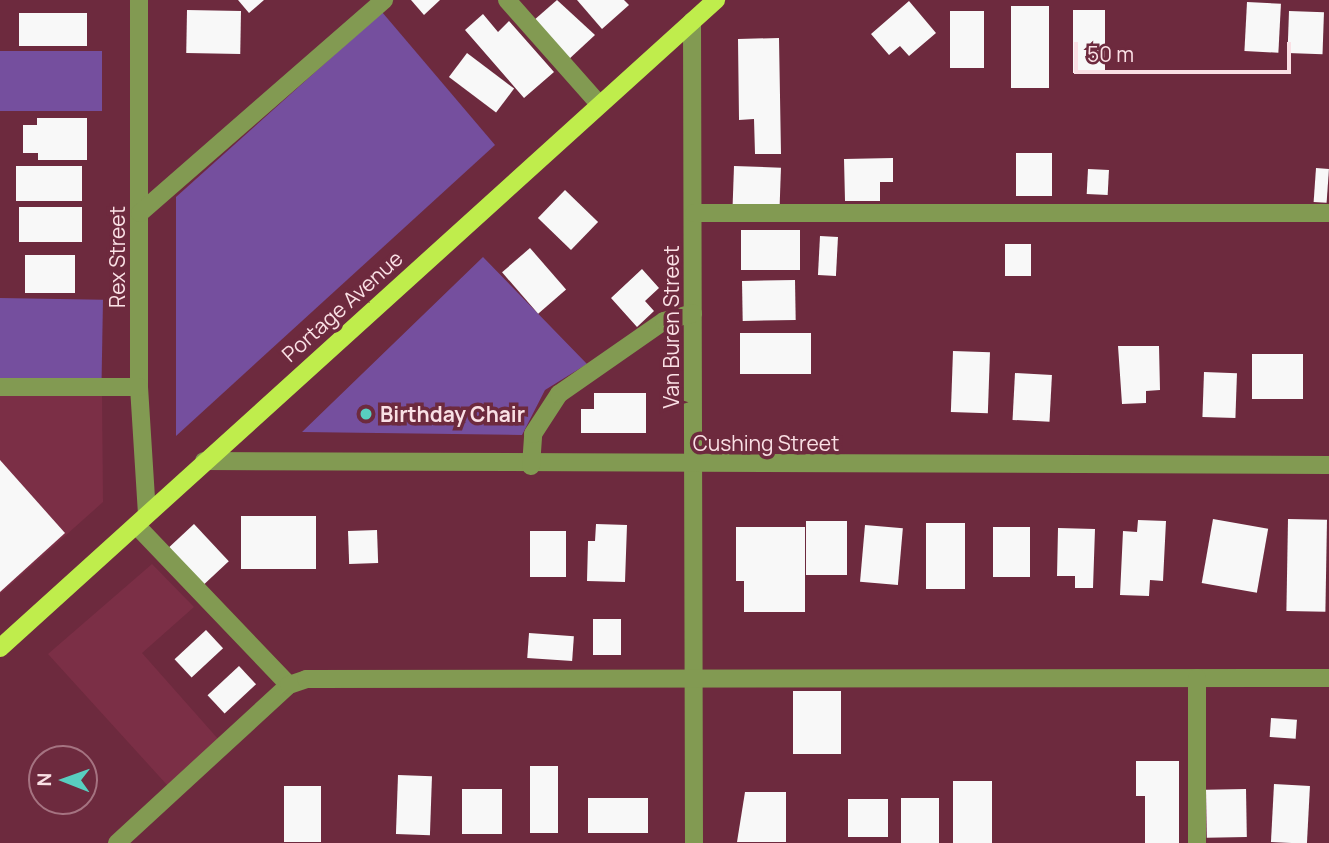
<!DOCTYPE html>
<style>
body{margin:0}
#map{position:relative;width:1329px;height:843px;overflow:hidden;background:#6d2a3e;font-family:Manrope,sans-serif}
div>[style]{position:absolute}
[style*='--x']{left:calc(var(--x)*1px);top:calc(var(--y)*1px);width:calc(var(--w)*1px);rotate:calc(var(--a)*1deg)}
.built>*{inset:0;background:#7b2f46}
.green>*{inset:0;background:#754f9e;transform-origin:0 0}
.building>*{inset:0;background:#f8f8f8;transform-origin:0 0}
.minor>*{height:18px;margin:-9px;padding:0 9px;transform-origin:9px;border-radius:9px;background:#829a52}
.major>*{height:18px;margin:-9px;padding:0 9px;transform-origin:9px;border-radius:9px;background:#bfed4c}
.dots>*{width:19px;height:19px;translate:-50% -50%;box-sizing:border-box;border:4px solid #6d2a3e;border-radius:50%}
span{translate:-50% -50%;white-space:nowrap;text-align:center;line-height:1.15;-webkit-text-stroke:7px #6d2a3e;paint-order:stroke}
.street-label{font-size:21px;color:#fae0e5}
.poi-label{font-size:21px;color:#fae0e5;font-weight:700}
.left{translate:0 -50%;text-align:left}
.north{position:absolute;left:28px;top:745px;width:70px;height:70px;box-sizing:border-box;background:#6d2a3e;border:2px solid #a57381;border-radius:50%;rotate:271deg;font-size:19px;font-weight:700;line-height:28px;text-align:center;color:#fae0e5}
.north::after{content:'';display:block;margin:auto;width:24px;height:32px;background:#58cebf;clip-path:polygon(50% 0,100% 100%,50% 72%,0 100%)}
.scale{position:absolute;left:1074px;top:42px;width:217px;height:32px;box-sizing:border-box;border:4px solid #fae0e5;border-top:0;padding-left:9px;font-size:21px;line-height:24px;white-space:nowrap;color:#fae0e5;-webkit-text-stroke:5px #6d2a3e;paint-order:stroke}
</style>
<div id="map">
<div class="built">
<div style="clip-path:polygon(102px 394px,103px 502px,0 594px,0 395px)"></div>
<div style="clip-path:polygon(152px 564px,194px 607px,142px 653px,219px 740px,168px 786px,48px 654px)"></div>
</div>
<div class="green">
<div style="clip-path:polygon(382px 12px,495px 145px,176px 436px,176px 197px)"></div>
<div style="left:102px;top:51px;width:60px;height:102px;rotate:90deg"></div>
<div style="clip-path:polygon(483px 257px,587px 364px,545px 390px,522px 435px,302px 432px)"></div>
<div style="left:0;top:298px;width:103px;height:80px;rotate:1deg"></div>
</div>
<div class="building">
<div style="clip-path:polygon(238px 0,264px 0,249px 13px)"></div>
<div style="clip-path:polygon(411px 0,440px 0,424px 15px)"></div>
<div style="clip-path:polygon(557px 0,595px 35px,568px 60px,533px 21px)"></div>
<div style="clip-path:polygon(577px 0,624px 0,629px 5px,602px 29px)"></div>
<div style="clip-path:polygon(909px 1px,936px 33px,909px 56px,900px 46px,889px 55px,871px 34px)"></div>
<div style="left:1247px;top:2px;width:34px;height:49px;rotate:3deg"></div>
<div style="left:1011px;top:6px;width:38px;height:82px"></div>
<div style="left:187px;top:10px;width:54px;height:43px;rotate:1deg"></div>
<div style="left:1073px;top:10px;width:32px;height:63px"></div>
<div style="left:950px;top:11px;width:34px;height:57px"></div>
<div style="left:1289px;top:11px;width:35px;height:42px;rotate:2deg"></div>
<div style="left:19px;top:13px;width:68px;height:33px"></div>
<div style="clip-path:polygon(483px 14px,498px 32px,509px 21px,554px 72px,524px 98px,465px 30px)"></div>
<div style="clip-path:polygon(779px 38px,781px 154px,755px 154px,754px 119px,739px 120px,738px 39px)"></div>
<div style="left:467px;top:53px;width:59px;height:30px;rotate:37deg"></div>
<div style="clip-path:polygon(37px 118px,87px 118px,87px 160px,38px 160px,38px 153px,23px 153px,23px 125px,37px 125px)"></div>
<div style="left:1016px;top:153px;width:36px;height:43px"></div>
<div style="clip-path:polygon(893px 158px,893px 182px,880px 182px,880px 201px,845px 201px,844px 159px)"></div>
<div style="left:16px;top:166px;width:66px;height:35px"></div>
<div style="left:734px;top:166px;width:47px;height:40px;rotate:2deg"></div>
<div style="left:1316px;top:168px;width:13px;height:34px;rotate:4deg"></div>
<div style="left:1088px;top:169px;width:21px;height:25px;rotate:3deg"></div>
<div style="left:565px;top:190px;width:46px;height:39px;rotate:44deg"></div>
<div style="left:82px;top:207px;width:35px;height:63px;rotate:90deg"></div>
<div style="left:800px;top:230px;width:40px;height:59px;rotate:90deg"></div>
<div style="left:820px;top:236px;width:18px;height:39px;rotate:3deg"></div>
<div style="left:1005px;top:244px;width:26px;height:32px"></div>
<div style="left:530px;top:248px;width:55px;height:37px;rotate:49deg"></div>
<div style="left:25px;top:255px;width:50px;height:38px"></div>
<div style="clip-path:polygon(642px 269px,659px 288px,645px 301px,654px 311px,637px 327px,611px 298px)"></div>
<div style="left:795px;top:280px;width:40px;height:53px;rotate:89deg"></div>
<div style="left:740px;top:333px;width:71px;height:41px"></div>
<div style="clip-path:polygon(1118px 346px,1159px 346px,1160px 390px,1146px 391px,1146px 403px,1122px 404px)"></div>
<div style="left:953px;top:351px;width:37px;height:61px;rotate:2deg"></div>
<div style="left:1252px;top:354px;width:51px;height:45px"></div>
<div style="left:1204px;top:372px;width:33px;height:45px;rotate:2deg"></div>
<div style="left:1015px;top:373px;width:37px;height:47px;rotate:3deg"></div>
<div style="clip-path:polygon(594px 393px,646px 393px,646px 433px,581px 433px,581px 409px,594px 409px)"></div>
<div style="clip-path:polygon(0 460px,65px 533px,0 592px)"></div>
<div style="left:241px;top:516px;width:75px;height:53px"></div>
<div style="left:1213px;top:519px;width:56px;height:65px;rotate:10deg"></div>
<div style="left:1288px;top:519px;width:39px;height:92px;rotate:1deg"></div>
<div style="clip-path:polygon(1138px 520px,1166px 521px,1163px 581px,1150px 580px,1149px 596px,1120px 595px,1123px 531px,1137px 532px)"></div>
<div style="left:806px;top:521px;width:41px;height:54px"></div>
<div style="left:926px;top:523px;width:39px;height:66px"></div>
<div style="left:194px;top:524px;width:51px;height:37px;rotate:47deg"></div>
<div style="clip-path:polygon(596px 524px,627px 525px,625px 582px,587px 581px,588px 541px,595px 541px)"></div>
<div style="left:865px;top:525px;width:38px;height:57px;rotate:5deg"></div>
<div style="clip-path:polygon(736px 527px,805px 527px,805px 612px,744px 612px,744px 581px,736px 581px)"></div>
<div style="left:993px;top:527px;width:37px;height:50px"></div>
<div style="clip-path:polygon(1058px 528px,1095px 529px,1093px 588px,1075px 588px,1075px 576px,1057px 576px)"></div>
<div style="left:377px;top:530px;width:33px;height:29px;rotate:88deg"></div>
<div style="left:530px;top:531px;width:36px;height:46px"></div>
<div style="left:621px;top:619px;width:36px;height:28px;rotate:90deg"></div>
<div style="left:206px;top:630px;width:25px;height:43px;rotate:47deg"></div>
<div style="left:529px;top:633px;width:45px;height:25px;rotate:4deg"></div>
<div style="left:239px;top:666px;width:25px;height:43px;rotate:47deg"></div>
<div style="left:841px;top:691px;width:63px;height:48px;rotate:90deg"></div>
<div style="left:1271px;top:718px;width:26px;height:19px;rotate:4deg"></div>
<div style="clip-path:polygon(1136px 761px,1179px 761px,1179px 843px,1145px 843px,1145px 796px,1136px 796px)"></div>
<div style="left:530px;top:766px;width:28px;height:67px"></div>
<div style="left:398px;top:775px;width:34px;height:59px;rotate:2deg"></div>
<div style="left:953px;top:781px;width:39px;height:62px"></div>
<div style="left:1274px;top:784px;width:36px;height:58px;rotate:3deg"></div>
<div style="left:284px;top:786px;width:37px;height:56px"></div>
<div style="left:462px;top:789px;width:40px;height:45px"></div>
<div style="left:1246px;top:789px;width:48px;height:40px;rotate:89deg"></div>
<div style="clip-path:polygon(745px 792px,786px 792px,786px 842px,737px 842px)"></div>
<div style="left:588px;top:798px;width:60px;height:35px"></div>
<div style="left:901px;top:798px;width:38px;height:45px"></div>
<div style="left:848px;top:799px;width:40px;height:38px"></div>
</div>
<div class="minor">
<div style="--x:139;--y:0;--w:387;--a:90"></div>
<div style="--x:139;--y:387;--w:127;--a:86.4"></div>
<div style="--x:507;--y:0;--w:139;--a:48.5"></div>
<div style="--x:692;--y:21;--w:822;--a:89.86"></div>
<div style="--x:140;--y:213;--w:324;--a:-41.1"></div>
<div style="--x:694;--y:213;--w:635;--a:0"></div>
<div style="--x:0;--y:387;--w:139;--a:0"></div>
<div style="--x:204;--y:461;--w:1125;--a:0.2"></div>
<div style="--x:531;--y:466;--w:32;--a:-86"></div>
<div style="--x:533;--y:434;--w:48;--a:-57"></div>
<div style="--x:559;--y:394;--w:128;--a:-34.8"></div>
<div style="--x:664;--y:321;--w:30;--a:-15"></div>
<div style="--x:136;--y:525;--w:221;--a:46.3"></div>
<div style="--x:117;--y:843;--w:234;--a:-42.6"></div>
<div style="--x:289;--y:685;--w:18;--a:-19"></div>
<div style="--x:306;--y:679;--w:1023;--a:-0.06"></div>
<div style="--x:1197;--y:843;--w:165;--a:-90"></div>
</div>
<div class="major">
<div style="--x:0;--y:648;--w:966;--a:-42.15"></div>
</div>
<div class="dots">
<div style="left:366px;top:414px;background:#58cebf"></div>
</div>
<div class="street-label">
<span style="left:117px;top:257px;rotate:-90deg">Rex Street</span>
<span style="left:342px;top:306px;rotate:-42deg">Portage Avenue</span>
<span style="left:671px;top:327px;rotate:-90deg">Van Buren Street</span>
<span style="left:766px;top:443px">Cushing Street</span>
</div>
<div class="poi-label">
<span class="left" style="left:380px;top:414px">Birthday Chair</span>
</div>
<div class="north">N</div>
<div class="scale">50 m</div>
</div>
